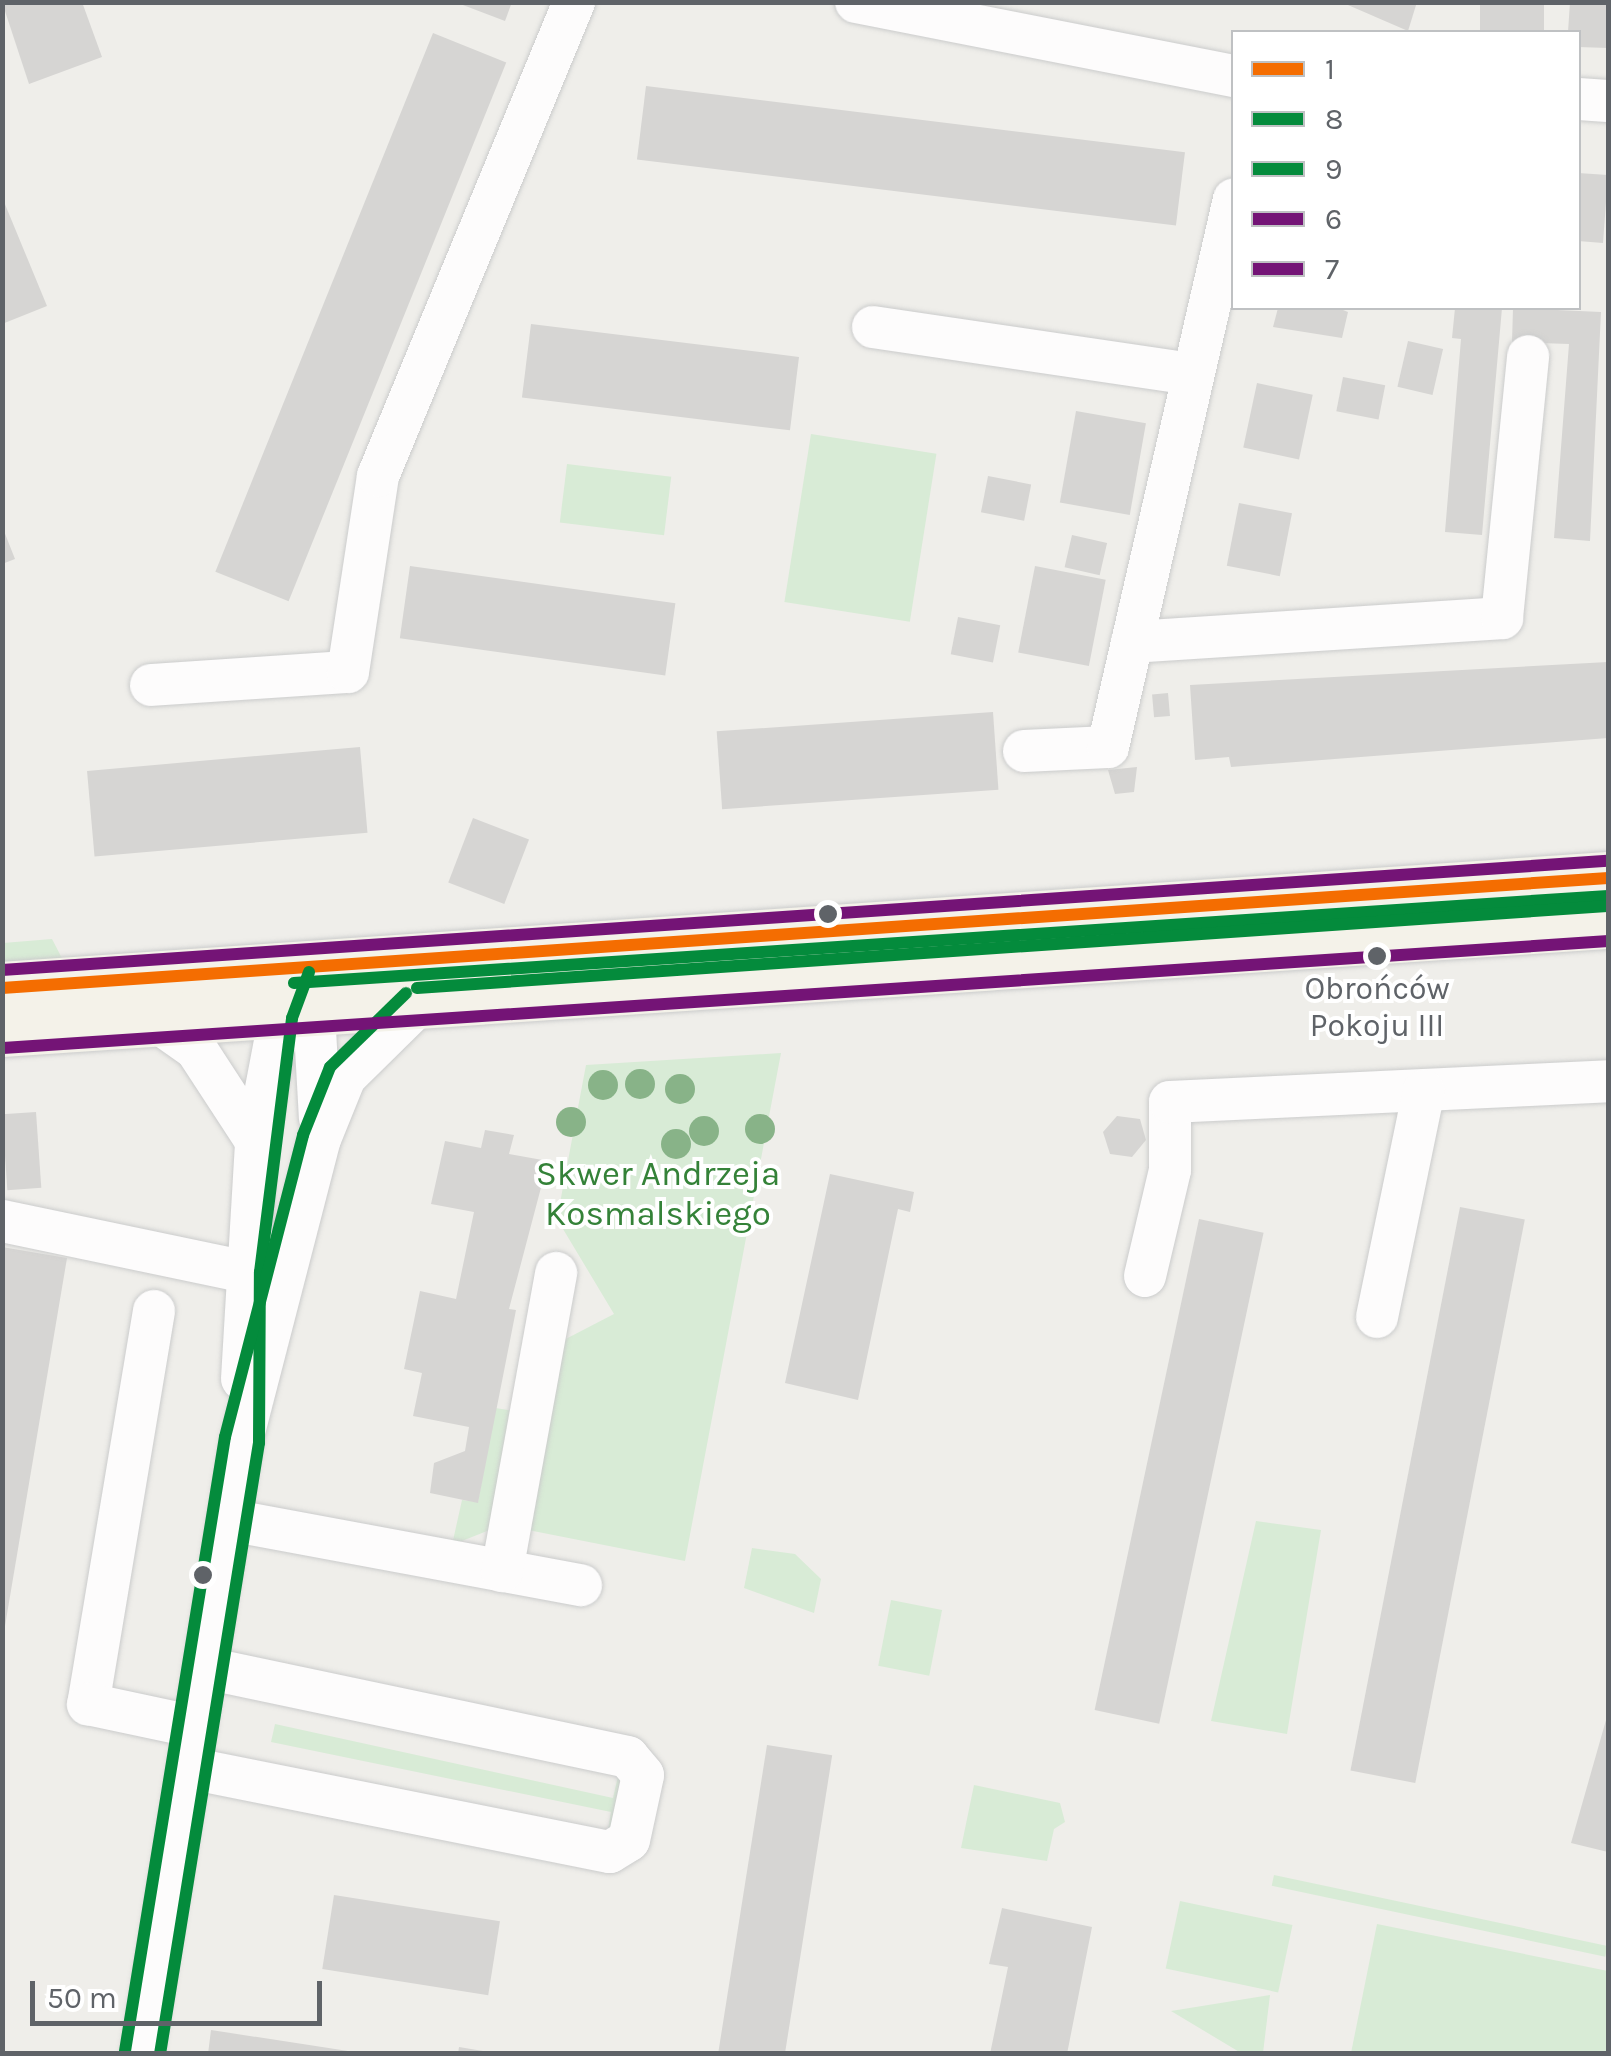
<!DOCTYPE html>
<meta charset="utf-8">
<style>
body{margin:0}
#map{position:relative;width:1611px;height:2056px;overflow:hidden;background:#efeeea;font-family:Karla,sans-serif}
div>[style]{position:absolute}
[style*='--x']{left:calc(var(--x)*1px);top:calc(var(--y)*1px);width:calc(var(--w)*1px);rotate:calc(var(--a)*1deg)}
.green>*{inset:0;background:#d8ebd6;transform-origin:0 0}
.building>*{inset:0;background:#d6d5d3;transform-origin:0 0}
.roads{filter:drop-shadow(0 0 2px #cbcccc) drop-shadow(0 0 2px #cbcccc)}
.minor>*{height:42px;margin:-21px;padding:0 21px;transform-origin:21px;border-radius:21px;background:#fdfcfc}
.major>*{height:52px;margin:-26px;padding:0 26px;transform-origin:26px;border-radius:26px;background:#f4f2e9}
.bus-1>*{height:12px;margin:-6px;padding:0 6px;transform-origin:6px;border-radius:6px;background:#f46d01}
.bus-2>*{height:12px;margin:-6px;padding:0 6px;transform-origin:6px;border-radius:6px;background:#048b3c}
.bus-3>*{height:12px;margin:-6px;padding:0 6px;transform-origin:6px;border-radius:6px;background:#048b3c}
.bus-4>*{height:12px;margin:-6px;padding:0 6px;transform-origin:6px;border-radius:6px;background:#741476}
.bus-5>*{height:12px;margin:-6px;padding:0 6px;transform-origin:6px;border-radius:6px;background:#741476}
.trees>*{width:30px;height:30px;margin:-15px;border-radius:50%;background:#88b388}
.dots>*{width:28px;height:28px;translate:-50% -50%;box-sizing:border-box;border:5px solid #fff;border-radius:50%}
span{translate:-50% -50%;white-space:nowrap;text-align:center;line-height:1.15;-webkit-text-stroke:8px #fff;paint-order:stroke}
.bus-label{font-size:32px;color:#5f6368}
.park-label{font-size:35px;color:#348238}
.frame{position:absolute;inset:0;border:5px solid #5f6368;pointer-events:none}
.legend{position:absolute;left:1231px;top:30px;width:350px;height:280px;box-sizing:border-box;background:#fff;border:2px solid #bfc1c3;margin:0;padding:12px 18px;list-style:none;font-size:30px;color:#5f6368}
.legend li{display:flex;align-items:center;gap:20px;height:50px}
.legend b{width:50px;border:2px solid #bfc1c3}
.scale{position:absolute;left:30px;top:1981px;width:292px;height:45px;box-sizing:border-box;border:5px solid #5f6368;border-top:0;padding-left:12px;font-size:30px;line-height:35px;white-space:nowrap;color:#5f6368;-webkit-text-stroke:8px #fff;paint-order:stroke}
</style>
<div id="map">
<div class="green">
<div style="left:811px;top:434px;width:127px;height:170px;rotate:9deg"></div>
<div style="left:567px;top:464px;width:105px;height:59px;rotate:7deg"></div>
<div style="clip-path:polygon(52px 939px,65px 964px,3px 969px,3px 943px)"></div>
<div style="clip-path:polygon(781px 1053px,685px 1561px,523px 1529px,558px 1343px,614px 1314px,557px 1219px,586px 1065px)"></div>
<div style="clip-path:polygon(495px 1408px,522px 1412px,492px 1529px,452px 1545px,462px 1500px,478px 1502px)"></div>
<div style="clip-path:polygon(1256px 1521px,1321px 1530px,1287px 1734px,1211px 1721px)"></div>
<div style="clip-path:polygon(752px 1548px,795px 1554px,821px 1579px,814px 1613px,744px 1588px)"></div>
<div style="left:891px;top:1600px;width:52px;height:67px;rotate:11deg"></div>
<div style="clip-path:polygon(275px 1724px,613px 1798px,619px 1772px,628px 1776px,606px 1841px,611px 1812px,271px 1742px)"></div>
<div style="clip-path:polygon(974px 1785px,1060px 1803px,1065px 1822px,1054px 1829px,1047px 1861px,961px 1848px)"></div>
<div style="left:1274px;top:1875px;width:341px;height:11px;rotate:12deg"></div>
<div style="left:1180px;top:1901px;width:115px;height:69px;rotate:12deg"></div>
<div style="clip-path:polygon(1377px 1924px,1608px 1971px,1608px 2053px,1351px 2053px)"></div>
<div style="clip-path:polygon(1270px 1995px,1263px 2053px,1241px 2053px,1171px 2011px)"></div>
</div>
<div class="building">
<div style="clip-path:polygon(2px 2px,82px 2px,102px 57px,29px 84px)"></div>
<div style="clip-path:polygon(455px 2px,512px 2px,505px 21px)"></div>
<div style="clip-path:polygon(1341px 2px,1417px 2px,1408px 31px)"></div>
<div style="left:1480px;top:2px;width:64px;height:30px"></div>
<div style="clip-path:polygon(1570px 2px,1608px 2px,1608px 48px,1578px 47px,1578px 32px,1568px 32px)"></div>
<div style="left:433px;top:33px;width:79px;height:581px;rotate:22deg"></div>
<div style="left:646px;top:86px;width:543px;height:74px;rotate:7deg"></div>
<div style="clip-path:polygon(1578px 173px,1608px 175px,1603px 243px,1578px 241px)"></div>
<div style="clip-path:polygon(2px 197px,47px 306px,2px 324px)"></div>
<div style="clip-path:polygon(1278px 308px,1338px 308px,1348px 312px,1342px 338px,1273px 327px)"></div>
<div style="clip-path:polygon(1455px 308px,1502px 308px,1482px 535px,1445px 532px,1461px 339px,1452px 338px)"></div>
<div style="clip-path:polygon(1513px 308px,1601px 312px,1590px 541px,1554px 538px,1569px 344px,1512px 342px)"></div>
<div style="left:531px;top:324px;width:270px;height:74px;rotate:7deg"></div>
<div style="left:1408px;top:341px;width:36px;height:47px;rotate:13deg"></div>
<div style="left:1343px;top:377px;width:43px;height:35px;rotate:11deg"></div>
<div style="left:1257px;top:383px;width:57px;height:66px;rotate:12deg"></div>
<div style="left:1076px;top:411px;width:71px;height:93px;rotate:10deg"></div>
<div style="left:988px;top:476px;width:44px;height:37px;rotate:11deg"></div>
<div style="left:1239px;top:503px;width:54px;height:64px;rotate:11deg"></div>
<div style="clip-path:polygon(2px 526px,15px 559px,2px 564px)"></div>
<div style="left:1072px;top:535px;width:36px;height:33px;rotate:13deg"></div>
<div style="left:410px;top:566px;width:268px;height:73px;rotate:8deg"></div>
<div style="left:1035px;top:566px;width:72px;height:88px;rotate:11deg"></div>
<div style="left:958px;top:617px;width:43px;height:38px;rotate:11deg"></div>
<div style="clip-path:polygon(1608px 662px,1608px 738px,1231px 767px,1229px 757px,1195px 760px,1190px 685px)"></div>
<div style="left:1168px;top:693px;width:23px;height:16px;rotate:85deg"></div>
<div style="left:993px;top:712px;width:78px;height:277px;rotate:86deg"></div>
<div style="left:360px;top:747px;width:86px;height:274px;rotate:85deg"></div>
<div style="clip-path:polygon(1137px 767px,1134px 792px,1115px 794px,1108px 770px)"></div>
<div style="left:473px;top:818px;width:60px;height:69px;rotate:21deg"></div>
<div style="left:36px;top:1112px;width:76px;height:34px;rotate:86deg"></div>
<div style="clip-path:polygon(1117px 1116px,1140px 1119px,1146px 1140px,1132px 1157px,1110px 1154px,1103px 1132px)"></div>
<div style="clip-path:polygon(485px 1130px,514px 1135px,509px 1154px,548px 1161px,509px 1309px,516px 1310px,478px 1503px,430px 1493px,434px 1463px,465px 1451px,469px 1427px,413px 1416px,422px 1373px,404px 1369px,420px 1291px,456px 1299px,474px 1212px,431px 1204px,445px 1141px,481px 1148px)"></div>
<div style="clip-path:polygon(830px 1174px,914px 1192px,910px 1212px,898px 1209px,858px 1400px,785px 1383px)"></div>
<div style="left:1460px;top:1207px;width:66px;height:574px;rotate:11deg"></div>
<div style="left:1199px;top:1219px;width:66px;height:502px;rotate:12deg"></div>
<div style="clip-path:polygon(2px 1247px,67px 1258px,5px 1626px,2px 1626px)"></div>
<div style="clip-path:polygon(1608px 1713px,1608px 1852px,1571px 1843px)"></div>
<div style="left:767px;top:1745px;width:66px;height:313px;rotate:9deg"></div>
<div style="left:334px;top:1895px;width:168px;height:75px;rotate:9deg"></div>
<div style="clip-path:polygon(1002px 1908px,1092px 1927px,1067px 2054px,990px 2054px,1008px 1967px,989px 1964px)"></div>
<div style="clip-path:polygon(211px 2030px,348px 2051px,348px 2054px,208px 2054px)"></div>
<div style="clip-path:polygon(459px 2047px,483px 2051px,483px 2054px,458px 2054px)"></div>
</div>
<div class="roads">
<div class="minor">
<div style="--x:856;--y:2;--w:385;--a:11.1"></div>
<div style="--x:1578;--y:99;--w:30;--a:4"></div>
<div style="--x:873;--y:327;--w:323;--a:8.4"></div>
<div style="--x:1132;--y:642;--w:371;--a:-3.7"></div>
<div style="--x:1502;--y:618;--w:263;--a:-84.3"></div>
<div style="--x:151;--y:685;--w:197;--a:-3.8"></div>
<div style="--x:348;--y:672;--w:198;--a:-81.3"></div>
<div style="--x:378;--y:476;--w:513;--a:-67.53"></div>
<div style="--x:1024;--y:751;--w:84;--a:-2.7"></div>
<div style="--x:1108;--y:747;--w:562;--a:-77.05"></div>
<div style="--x:301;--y:983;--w:32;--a:66"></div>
<div style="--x:314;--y:1012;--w:106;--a:86.8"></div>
<div style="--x:155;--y:1020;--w:50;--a:35.3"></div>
<div style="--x:196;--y:1049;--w:110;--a:56.9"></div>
<div style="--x:2;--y:1221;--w:245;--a:11.8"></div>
<div style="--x:1145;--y:1276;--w:109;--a:-76.7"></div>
<div style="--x:1170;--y:1170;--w:68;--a:-90"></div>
<div style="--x:1170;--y:1102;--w:439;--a:-2.7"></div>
<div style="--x:154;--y:1311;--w:399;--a:99.5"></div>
<div style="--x:88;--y:1704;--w:110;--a:12"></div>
<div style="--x:1377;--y:1317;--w:231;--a:-78.3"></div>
<div style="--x:242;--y:1379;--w:238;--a:-86.6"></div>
<div style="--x:256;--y:1141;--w:160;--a:-79.2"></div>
<div style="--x:229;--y:1520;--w:358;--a:10.5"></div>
<div style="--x:502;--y:1571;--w:303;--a:-79.7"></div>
<div style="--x:189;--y:1768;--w:429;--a:11.3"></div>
<div style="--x:610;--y:1852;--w:22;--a:-32"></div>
<div style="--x:629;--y:1840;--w:66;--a:-77.8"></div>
<div style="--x:643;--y:1775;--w:23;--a:-130"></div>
<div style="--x:628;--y:1757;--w:431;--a:-168.1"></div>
<div style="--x:142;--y:2054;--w:622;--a:-80.75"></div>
<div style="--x:242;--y:1440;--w:311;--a:-75.5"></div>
<div style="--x:320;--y:1139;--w:67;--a:-68"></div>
<div style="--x:345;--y:1077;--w:103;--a:-44.6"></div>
</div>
<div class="major">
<div style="--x:2;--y:988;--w:1610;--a:-3.92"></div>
<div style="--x:2;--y:1031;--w:1610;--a:-3.85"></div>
</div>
</div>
<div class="bus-1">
<div style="--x:2;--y:988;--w:1610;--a:-3.92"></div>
</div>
<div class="bus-2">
<div style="--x:294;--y:983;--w:1317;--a:-3.79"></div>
<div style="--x:160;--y:2054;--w:619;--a:-80.8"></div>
<div style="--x:259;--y:1443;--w:171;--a:-89.7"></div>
<div style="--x:260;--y:1272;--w:256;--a:-82.8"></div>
<div style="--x:292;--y:1018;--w:49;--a:-69.7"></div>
</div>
<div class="bus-3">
<div style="--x:417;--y:988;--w:1193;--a:-3.94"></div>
<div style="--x:125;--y:2051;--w:622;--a:-80.75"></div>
<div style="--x:225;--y:1437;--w:312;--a:-75.5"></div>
<div style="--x:303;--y:1135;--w:73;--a:-68.3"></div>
<div style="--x:330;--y:1067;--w:106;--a:-44.2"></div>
</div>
<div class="bus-4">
<div style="--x:2;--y:970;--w:1609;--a:-3.89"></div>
</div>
<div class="bus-5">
<div style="--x:3;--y:1048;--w:1609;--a:-3.81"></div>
</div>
<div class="trees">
<div style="left:640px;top:1084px"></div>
<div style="left:603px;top:1085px"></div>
<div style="left:680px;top:1089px"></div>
<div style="left:571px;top:1122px"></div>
<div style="left:760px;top:1129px"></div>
<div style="left:704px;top:1131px"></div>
<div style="left:676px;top:1144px"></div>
</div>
<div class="dots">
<div style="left:828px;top:914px;background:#5f6368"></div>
<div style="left:1377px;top:956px;background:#5f6368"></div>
<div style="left:203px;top:1575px;background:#5f6368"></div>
</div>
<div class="bus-label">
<span style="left:1377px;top:1008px">Obrońców<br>Pokoju III</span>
</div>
<div class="park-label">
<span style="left:658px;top:1194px">Skwer Andrzeja<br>Kosmalskiego</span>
</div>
<div class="frame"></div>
<ul class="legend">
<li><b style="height:12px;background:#f46d01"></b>1</li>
<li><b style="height:12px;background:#048b3c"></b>8</li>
<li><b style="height:12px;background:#048b3c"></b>9</li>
<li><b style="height:12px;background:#741476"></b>6</li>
<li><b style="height:12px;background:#741476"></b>7</li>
</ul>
<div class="scale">50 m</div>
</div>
